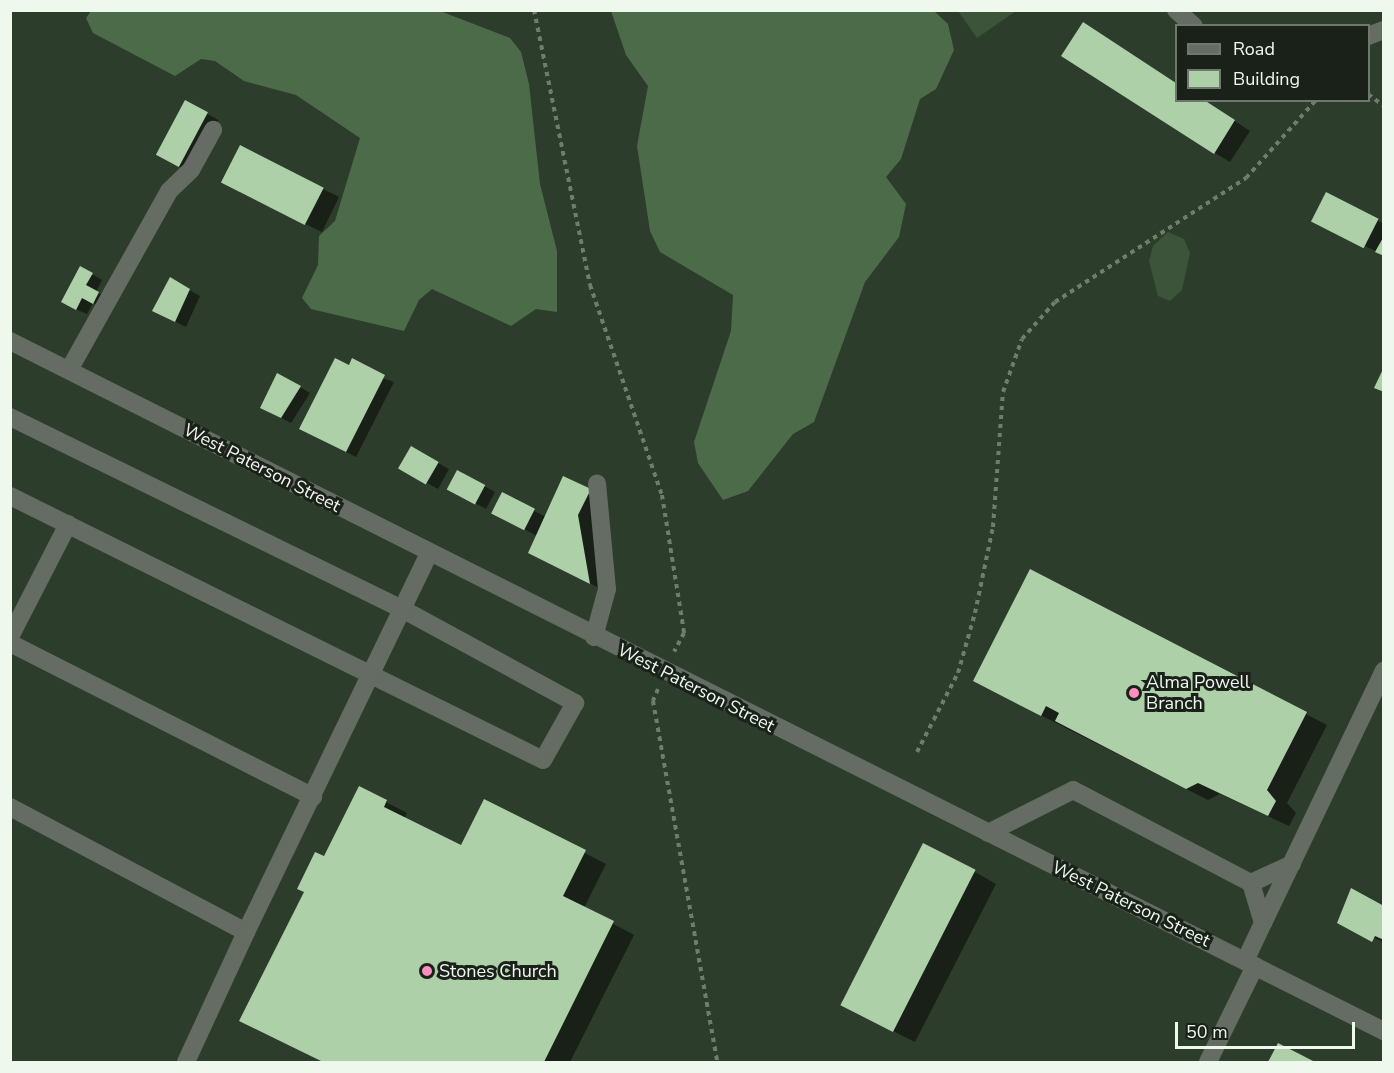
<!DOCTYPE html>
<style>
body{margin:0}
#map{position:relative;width:1394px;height:1073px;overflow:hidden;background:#2d3d2b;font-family:"Nunito Sans",sans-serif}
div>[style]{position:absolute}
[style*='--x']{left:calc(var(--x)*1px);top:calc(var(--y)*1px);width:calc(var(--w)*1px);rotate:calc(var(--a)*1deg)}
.green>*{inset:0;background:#3c543a}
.forest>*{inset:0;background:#4c6c49}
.shadow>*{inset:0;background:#0007;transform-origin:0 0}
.building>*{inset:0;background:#add0a9;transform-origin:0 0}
.path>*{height:4px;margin-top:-2px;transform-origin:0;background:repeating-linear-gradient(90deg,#6f7d6d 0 4.5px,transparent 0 9px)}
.minor>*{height:18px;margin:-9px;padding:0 9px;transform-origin:9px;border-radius:9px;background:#646c63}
.dots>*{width:16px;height:16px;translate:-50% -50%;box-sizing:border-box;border:3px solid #1a2119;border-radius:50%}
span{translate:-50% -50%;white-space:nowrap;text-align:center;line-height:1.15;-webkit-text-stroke:6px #1a2119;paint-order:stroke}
.street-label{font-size:18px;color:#eef8ed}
.poi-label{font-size:18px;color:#eef8ed}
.left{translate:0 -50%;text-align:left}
.frame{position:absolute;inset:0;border:12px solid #eef8ed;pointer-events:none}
.legend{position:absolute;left:1175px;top:24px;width:195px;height:78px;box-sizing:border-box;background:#1a2119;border:2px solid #6f776e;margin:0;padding:8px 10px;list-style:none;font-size:18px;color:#eef8ed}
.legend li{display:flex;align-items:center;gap:12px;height:30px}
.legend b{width:30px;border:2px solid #6f776e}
.scale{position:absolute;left:1175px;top:1022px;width:180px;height:27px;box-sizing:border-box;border:3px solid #eef8ed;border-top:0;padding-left:8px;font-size:18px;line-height:21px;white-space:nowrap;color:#eef8ed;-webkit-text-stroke:4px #1a2119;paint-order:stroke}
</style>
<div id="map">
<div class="green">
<div style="clip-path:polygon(958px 11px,1016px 11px,977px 38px)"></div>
<div style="clip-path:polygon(1168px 232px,1184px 239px,1190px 253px,1182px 290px,1170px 301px,1158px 296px,1149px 261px,1153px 246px)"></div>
</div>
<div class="forest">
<div style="clip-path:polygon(91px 11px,440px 11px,510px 38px,521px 52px,529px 84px,540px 184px,557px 251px,557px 312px,536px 309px,511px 326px,432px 289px,419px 300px,404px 331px,311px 309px,302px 298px,318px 265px,319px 236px,335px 221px,360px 138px,296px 95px,244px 81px,215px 61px,201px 59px,175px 76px,93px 33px,86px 18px)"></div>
<div style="clip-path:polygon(611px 11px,934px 11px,948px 24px,954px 50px,936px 89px,920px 99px,901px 159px,886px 177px,906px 204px,899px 237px,865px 282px,814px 422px,793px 434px,748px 491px,723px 500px,698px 463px,694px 442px,731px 331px,733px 295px,660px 252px,650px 231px,637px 146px,648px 86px,626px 55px)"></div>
</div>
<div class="shadow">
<div style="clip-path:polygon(1099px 33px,1176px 83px,1176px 100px,1203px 100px,1250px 131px,1230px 162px,1215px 153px)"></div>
<div style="left:186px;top:102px;width:37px;height:60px;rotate:29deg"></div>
<div style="clip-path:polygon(241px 147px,339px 197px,322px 232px,239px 192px)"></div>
<div style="clip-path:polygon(1326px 194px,1384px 224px,1384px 255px,1323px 226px)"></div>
<div style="clip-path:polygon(81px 268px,102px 280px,96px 292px,109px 299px,104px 308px,93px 303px,87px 314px,73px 308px)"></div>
<div style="clip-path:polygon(170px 279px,200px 296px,186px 327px,164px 316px)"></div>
<div style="clip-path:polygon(349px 367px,394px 382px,356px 457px,312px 434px)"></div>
<div style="clip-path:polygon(300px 387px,310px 393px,291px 423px,272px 413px)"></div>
<div style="clip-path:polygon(411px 448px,449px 469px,438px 489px,411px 474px)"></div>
<div style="clip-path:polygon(484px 486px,495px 492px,486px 509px,460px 495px)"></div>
<div style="clip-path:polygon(590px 490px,605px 591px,545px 561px,537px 536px,503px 518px,502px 494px,546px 517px)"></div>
<div style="clip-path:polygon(1031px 571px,1327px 725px,1287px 803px,1296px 813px,1289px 826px,1220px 794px,1208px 800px,995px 692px)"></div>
<div style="clip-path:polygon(359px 788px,407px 813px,404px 819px,461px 848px,484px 801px,606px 864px,584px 908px,634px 935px,570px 1062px,323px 1062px,241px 1020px)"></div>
<div style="clip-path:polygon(975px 872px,996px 884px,915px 1042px,863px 1016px)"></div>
<div style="clip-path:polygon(1384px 907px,1384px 942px,1350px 928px)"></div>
<div style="clip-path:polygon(1278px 1045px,1288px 1051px,1307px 1062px,1269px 1062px)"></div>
</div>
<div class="building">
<div style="clip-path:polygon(1083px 22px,1176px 83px,1176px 100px,1204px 100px,1235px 120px,1214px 154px,1061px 56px)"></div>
<div style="left:185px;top:100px;width:26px;height:62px;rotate:28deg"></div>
<div style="left:240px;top:145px;width:94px;height:42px;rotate:27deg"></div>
<div style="left:1326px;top:192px;width:59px;height:33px;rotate:27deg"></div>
<div style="clip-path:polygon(1384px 236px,1384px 256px,1375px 252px)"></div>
<div style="clip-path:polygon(80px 266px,93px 273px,86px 285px,99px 292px,93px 304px,82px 298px,76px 310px,61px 302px)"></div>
<div style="clip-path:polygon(170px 277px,190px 289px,175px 322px,152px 311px)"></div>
<div style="clip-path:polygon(335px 358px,349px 365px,352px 358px,385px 375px,346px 452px,299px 429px)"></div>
<div style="clip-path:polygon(1384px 367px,1384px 392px,1374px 388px)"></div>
<div style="clip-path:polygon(277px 373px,301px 386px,281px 418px,260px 408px)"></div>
<div style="left:411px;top:446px;width:32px;height:26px;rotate:30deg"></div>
<div style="left:457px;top:470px;width:32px;height:22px;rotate:28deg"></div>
<div style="clip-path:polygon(563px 476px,591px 489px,578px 515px,590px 584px,528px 553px)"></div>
<div style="left:502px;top:492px;width:37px;height:24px;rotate:27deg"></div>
<div style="clip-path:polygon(1030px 569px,1307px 712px,1267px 790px,1276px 801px,1268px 816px,1198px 783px,1186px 789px,1055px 721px,1059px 713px,1046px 706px,1041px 716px,973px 681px)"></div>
<div style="clip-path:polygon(359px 786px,387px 800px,384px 807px,461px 845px,484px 799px,586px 850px,563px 896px,614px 921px,544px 1062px,323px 1062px,239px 1021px,304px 892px,297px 889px,315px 852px,324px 856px)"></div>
<div style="left:923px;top:843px;width:59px;height:182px;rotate:27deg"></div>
<div style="clip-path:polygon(1351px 888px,1384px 906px,1384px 940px,1375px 936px,1372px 942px,1337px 923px)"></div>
<div style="clip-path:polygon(1278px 1043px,1315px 1062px,1268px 1062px)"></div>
</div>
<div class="path">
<div style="--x:534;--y:10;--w:281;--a:78.5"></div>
<div style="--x:590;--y:285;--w:222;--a:71.1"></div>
<div style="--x:662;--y:495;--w:140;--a:80.9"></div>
<div style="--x:684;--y:633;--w:21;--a:118"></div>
<div style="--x:1368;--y:94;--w:20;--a:37"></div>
<div style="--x:658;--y:689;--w:13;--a:113"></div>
<div style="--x:653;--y:701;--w:367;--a:79.9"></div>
<div style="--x:917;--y:752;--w:89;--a:-62.6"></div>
<div style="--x:958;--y:673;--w:62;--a:-74.2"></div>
<div style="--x:975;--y:613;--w:88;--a:-78.2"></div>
<div style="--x:993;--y:527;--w:135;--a:-85.8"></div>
<div style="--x:1003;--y:392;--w:56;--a:-70.3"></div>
<div style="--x:1022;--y:339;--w:50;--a:-48.3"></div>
<div style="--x:1055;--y:302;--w:228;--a:-33"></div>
<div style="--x:1246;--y:178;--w:105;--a:-48.1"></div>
</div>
<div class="minor">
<div style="--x:1176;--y:10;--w:24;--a:42"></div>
<div style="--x:1368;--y:36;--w:17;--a:-21"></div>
<div style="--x:10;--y:341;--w:1538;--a:26.67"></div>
<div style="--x:69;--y:370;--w:205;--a:-60.8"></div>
<div style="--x:169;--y:191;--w:30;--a:-44"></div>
<div style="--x:191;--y:170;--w:46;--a:-61.2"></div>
<div style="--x:10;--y:417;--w:439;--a:26.1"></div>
<div style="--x:404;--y:610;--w:195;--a:28.5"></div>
<div style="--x:575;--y:703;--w:65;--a:119.3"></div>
<div style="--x:543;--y:760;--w:595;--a:-153.65"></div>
<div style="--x:10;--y:637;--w:127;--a:-62.8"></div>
<div style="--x:594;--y:637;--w:50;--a:-74.8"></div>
<div style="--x:607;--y:589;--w:106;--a:-95.4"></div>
<div style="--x:10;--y:643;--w:340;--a:26.9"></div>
<div style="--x:10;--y:807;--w:267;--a:27.9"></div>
<div style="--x:246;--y:932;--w:421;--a:-64.2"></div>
<div style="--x:988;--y:833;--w:95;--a:-26.8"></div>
<div style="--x:1073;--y:790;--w:201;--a:27.6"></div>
<div style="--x:1251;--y:883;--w:42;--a:73.3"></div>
<div style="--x:1263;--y:923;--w:42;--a:115.3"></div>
<div style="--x:1251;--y:883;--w:45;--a:-24.9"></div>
<div style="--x:1263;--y:923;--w:280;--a:-64.4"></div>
<div style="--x:186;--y:1062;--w:143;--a:-65.2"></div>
<div style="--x:1208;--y:1062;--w:107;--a:-63.9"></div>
</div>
<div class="dots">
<div style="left:1134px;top:693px;background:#fd8ec0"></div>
<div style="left:427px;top:971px;background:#fd8ec0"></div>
</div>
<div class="street-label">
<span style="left:262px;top:468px;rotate:27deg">West Paterson Street</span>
<span style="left:696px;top:688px;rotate:27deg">West Paterson Street</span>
<span style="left:1131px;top:904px;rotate:26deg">West Paterson Street</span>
</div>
<div class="poi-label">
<span class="left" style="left:1146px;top:693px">Alma Powell<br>Branch</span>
<span class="left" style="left:439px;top:971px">Stones Church</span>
</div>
<div class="frame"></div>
<ul class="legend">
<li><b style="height:8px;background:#646c63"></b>Road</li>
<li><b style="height:16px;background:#add0a9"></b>Building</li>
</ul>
<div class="scale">50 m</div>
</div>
